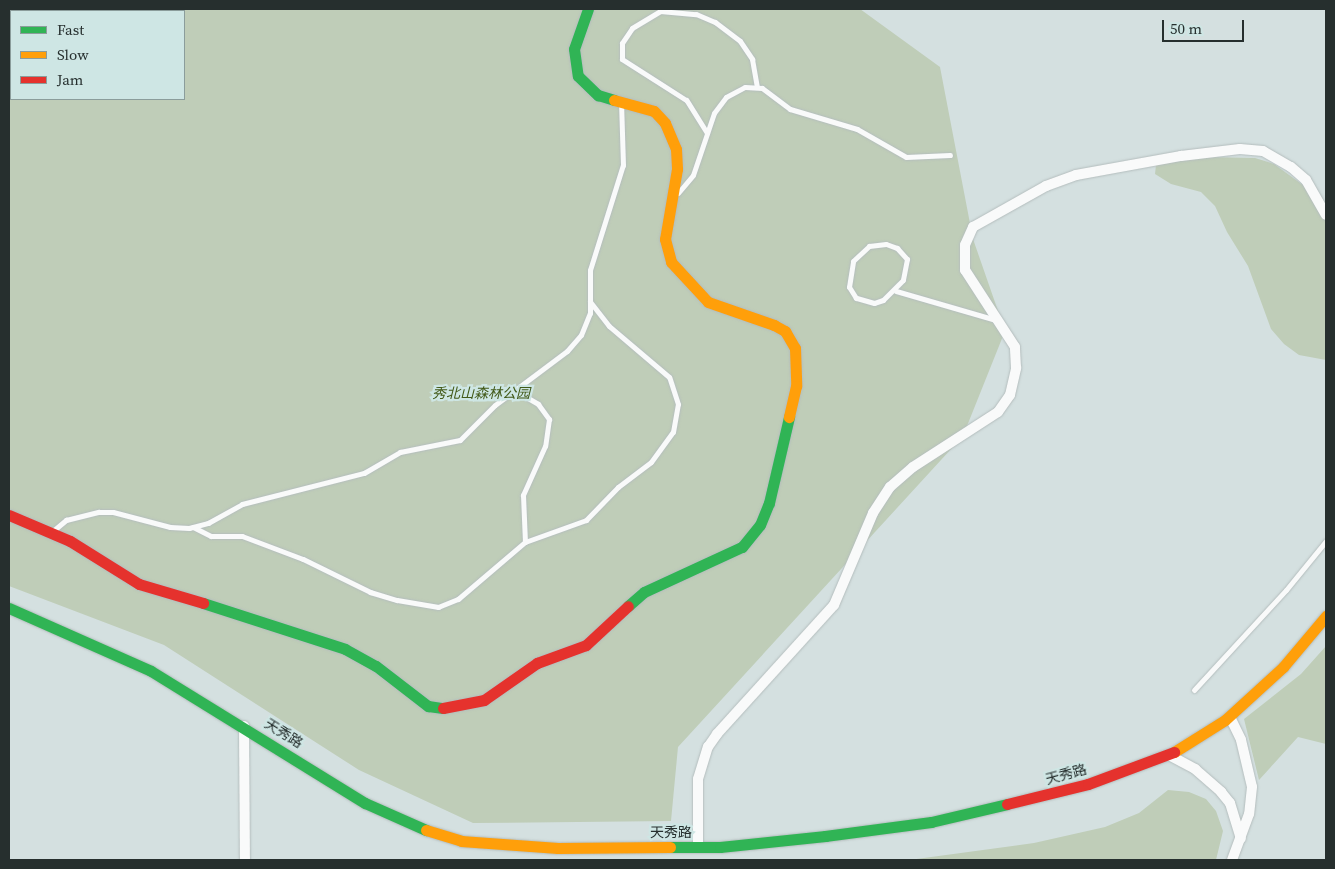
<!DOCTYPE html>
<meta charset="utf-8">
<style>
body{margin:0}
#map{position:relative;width:1335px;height:869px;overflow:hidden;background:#d4e0e0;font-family:"Source Serif 4","Noto Sans SC",serif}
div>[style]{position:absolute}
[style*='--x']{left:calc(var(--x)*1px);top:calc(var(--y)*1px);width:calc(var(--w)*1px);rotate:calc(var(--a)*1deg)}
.green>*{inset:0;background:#bfcdb8}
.roads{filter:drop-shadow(0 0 1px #b4bdbd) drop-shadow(0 0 1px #b4bdbd)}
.lane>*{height:5px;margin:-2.5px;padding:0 2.5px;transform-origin:2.5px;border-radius:2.5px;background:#f9fafa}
.street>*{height:10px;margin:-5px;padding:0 5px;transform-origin:5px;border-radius:5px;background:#f9fafa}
.fast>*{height:11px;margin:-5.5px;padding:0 5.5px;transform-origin:5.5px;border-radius:5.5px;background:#30b455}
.slow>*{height:11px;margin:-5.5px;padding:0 5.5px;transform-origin:5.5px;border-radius:5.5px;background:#ff9f0a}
.jam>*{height:11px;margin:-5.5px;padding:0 5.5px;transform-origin:5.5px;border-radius:5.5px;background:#e5322d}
span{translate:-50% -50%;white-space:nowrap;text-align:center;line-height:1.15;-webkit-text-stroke:4.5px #cee6e4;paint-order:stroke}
.park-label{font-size:14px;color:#425a19;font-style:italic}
.street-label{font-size:14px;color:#262f2e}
.frame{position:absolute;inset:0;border:10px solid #262f2e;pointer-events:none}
.legend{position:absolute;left:10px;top:10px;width:175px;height:90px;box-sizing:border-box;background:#cee6e4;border:1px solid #8b9d9b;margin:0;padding:6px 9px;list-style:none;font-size:15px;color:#262f2e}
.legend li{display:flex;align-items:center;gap:10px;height:25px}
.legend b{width:25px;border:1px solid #8b9d9b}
.scale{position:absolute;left:1162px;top:20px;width:82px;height:22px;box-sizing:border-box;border:2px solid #262f2e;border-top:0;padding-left:6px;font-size:15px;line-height:18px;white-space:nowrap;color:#262f2e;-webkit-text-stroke:4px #cee6e4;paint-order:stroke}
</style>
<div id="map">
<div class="green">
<div style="clip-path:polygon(evenodd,9px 9px,860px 9px,940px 67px,973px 239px,1005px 331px,963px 436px,678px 747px,671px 821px,473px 823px,359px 770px,164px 645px,9px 586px,9px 9px,11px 11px,184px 11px,184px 99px,11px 99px,11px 11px)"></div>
<div style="clip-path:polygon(1204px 157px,1255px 158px,1274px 164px,1307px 188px,1326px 222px,1326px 360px,1299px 355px,1284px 344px,1271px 329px,1248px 266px,1227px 232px,1215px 206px,1201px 192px,1171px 184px,1155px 174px,1156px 165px)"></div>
<div style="clip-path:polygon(1326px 646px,1326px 744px,1298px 737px,1259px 780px,1244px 719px,1301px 674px)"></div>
<div style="clip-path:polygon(1168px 790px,1189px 792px,1206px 799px,1216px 811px,1223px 831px,1216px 860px,909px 860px,1034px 843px,1105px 827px,1139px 813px)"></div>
</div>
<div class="roads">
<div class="lane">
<div style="--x:707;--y:133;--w:39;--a:-122"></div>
<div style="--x:686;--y:100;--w:76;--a:-147.4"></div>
<div style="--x:622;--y:59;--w:16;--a:-90"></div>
<div style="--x:622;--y:43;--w:18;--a:-56"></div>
<div style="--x:632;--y:28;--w:33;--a:-31"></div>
<div style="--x:660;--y:11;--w:36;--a:5"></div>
<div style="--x:696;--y:14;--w:21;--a:23"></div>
<div style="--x:715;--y:22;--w:31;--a:37"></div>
<div style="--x:740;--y:41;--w:22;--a:56"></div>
<div style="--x:752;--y:59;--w:28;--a:80"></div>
<div style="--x:678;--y:193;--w:23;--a:-50"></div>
<div style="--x:693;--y:175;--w:65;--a:-71.3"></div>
<div style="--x:714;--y:113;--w:20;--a:-53"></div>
<div style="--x:726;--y:97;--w:21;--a:-28"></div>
<div style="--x:745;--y:87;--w:17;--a:3"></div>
<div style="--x:762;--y:88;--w:35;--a:37"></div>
<div style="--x:790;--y:109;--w:70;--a:16.6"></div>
<div style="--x:857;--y:129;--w:56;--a:29.7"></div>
<div style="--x:906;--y:157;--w:44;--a:-2.6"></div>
<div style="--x:886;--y:244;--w:12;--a:20"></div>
<div style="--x:897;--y:248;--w:15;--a:48"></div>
<div style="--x:907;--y:259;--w:21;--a:101"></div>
<div style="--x:903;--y:280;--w:28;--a:135"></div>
<div style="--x:883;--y:300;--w:9;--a:162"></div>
<div style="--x:874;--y:303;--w:19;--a:-164"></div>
<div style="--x:856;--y:298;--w:13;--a:-122"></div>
<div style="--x:849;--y:287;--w:26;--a:-81"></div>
<div style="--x:853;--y:261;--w:22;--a:-43"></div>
<div style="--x:869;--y:246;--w:17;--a:-7"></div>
<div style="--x:896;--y:291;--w:104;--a:16.2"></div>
<div style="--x:514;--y:390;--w:28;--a:30"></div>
<div style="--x:538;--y:404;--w:19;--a:54"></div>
<div style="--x:549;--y:419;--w:27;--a:98"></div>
<div style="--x:545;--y:446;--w:54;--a:114.2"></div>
<div style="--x:523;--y:495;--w:47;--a:87.6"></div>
<div style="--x:193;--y:527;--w:20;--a:27"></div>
<div style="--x:211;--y:536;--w:31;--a:0"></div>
<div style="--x:242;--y:536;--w:65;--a:20.7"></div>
<div style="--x:303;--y:559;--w:75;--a:26.2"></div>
<div style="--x:370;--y:592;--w:28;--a:17"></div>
<div style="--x:397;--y:600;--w:42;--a:9.7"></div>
<div style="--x:438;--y:607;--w:22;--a:-22"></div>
<div style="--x:458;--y:599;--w:88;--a:-40.4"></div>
<div style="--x:525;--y:542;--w:65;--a:-19.8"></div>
<div style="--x:586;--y:520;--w:46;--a:-45.9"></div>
<div style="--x:618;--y:487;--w:41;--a:-37.1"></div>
<div style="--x:651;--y:462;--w:37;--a:-54"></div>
<div style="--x:673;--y:432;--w:28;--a:-80"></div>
<div style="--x:678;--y:404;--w:28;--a:-108"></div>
<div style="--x:669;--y:377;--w:79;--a:-139.6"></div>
<div style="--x:609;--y:326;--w:31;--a:-128"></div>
<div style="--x:54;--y:530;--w:16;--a:-40"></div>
<div style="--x:66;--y:520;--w:34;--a:-14"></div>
<div style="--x:99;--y:512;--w:14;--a:0"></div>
<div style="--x:113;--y:512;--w:59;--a:14.7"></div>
<div style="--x:170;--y:527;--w:19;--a:3"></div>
<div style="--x:189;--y:528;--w:20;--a:-15"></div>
<div style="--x:208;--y:523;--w:39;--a:-29"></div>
<div style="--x:242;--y:504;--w:126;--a:-14.3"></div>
<div style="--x:364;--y:473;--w:42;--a:-30.3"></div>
<div style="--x:400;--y:452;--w:61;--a:-11.3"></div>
<div style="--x:460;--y:440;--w:49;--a:-45"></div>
<div style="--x:495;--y:405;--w:90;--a:-36.9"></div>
<div style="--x:567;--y:351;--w:21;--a:-49"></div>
<div style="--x:581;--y:335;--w:24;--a:-68"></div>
<div style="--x:590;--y:313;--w:43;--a:-90"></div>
<div style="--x:590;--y:270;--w:110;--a:-72.6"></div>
<div style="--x:623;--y:165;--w:62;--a:-91.8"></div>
<div style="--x:1194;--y:690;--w:136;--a:-47.4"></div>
<div style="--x:1286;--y:590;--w:63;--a:-50.8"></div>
</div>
<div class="street">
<div style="--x:1230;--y:717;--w:25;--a:64"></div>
<div style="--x:1241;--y:740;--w:48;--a:76.8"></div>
<div style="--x:1252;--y:787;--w:27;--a:96"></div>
<div style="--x:1249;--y:814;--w:49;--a:110.3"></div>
<div style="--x:244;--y:726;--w:134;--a:89.6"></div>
<div style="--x:1169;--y:755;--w:30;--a:28"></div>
<div style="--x:1195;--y:769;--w:35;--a:41"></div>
<div style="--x:1221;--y:792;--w:14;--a:51"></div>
<div style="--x:1230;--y:803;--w:37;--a:73"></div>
<div style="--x:698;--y:847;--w:68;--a:-90"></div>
<div style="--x:698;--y:779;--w:34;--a:-73"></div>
<div style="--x:708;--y:747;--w:16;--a:-55"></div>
<div style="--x:717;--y:734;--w:174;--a:-47.8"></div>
<div style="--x:834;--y:605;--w:100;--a:-67"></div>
<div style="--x:873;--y:513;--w:31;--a:-57"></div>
<div style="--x:890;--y:487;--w:30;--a:-41"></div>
<div style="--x:913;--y:467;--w:101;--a:-32.9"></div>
<div style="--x:998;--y:412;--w:21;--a:-55"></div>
<div style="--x:1010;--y:395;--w:28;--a:-77"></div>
<div style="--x:1016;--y:368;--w:21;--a:-93"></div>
<div style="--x:1015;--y:347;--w:92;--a:-123"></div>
<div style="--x:965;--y:270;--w:25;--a:-90"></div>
<div style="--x:965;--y:245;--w:20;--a:-66"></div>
<div style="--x:973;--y:227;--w:84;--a:-29.3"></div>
<div style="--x:1046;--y:186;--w:32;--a:-20"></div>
<div style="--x:1076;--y:175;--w:107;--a:-10.3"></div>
<div style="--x:1181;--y:156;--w:59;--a:-6.8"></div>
<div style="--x:1240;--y:149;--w:23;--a:5"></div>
<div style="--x:1263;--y:151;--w:32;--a:30"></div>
<div style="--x:1291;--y:167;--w:20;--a:41"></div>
<div style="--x:1306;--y:180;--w:40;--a:60.3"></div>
</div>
<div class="fast">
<div style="--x:588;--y:9;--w:42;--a:109.3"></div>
<div style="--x:574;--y:49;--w:27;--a:82"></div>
<div style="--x:578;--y:76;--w:28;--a:44"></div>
<div style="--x:598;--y:95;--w:17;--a:17"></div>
<div style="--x:203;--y:603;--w:149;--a:17.9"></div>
<div style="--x:345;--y:649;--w:35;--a:29"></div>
<div style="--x:376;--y:666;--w:66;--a:37.6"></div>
<div style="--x:428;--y:706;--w:15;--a:8"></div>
<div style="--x:628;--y:606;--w:21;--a:-41"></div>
<div style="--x:644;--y:592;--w:108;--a:-24.7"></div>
<div style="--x:742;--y:547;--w:28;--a:-51"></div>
<div style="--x:760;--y:525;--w:24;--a:-68"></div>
<div style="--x:769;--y:503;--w:88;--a:-76.9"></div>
<div style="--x:9;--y:608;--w:155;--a:23.9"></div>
<div style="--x:151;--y:671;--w:251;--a:31.7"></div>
<div style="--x:365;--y:803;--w:67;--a:23.9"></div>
<div style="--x:670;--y:847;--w:50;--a:0"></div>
<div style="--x:720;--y:847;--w:106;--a:-6"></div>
<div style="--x:825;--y:836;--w:107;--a:-7.5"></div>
<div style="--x:931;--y:822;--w:78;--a:-13.3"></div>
</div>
<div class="slow">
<div style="--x:614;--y:100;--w:41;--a:15.4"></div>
<div style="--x:654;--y:111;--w:16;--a:47"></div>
<div style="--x:665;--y:123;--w:28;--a:67"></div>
<div style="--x:676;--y:149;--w:20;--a:87"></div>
<div style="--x:677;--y:169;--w:71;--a:99.7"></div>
<div style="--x:665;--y:239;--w:24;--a:75"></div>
<div style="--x:671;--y:262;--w:54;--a:47.2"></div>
<div style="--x:708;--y:302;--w:70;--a:19.2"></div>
<div style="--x:774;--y:325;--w:13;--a:29"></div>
<div style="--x:785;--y:331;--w:20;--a:60"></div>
<div style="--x:795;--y:348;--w:38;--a:88"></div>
<div style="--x:796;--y:386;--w:32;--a:103"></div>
<div style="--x:1174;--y:752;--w:60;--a:-32.1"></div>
<div style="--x:1225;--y:720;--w:79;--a:-42.4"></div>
<div style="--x:1283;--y:667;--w:67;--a:-49.9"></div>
<div style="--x:426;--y:830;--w:37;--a:17"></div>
<div style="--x:461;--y:841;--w:97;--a:4.1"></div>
<div style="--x:558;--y:848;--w:112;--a:-0.5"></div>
</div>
<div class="jam">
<div style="--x:9;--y:515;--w:66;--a:23.1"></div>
<div style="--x:70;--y:541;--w:81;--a:31.9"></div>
<div style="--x:139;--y:584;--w:67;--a:16.5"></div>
<div style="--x:443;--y:708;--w:42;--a:-11"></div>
<div style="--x:484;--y:700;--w:65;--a:-34.9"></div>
<div style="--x:537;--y:663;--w:52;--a:-20.2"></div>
<div style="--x:586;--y:645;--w:57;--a:-42.9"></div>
<div style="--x:1007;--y:804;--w:83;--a:-13.9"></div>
<div style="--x:1088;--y:784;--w:92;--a:-20.4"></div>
</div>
</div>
<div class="park-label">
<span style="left:481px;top:393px">秀北山森林公园</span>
</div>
<div class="street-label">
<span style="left:284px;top:733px;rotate:32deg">天秀路</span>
<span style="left:1066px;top:774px;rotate:-15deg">天秀路</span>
<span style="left:671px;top:832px">天秀路</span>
</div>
<div class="frame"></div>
<ul class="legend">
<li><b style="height:6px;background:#30b455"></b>Fast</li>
<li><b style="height:6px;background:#ff9f0a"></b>Slow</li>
<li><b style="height:6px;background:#e5322d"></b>Jam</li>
</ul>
<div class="scale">50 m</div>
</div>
